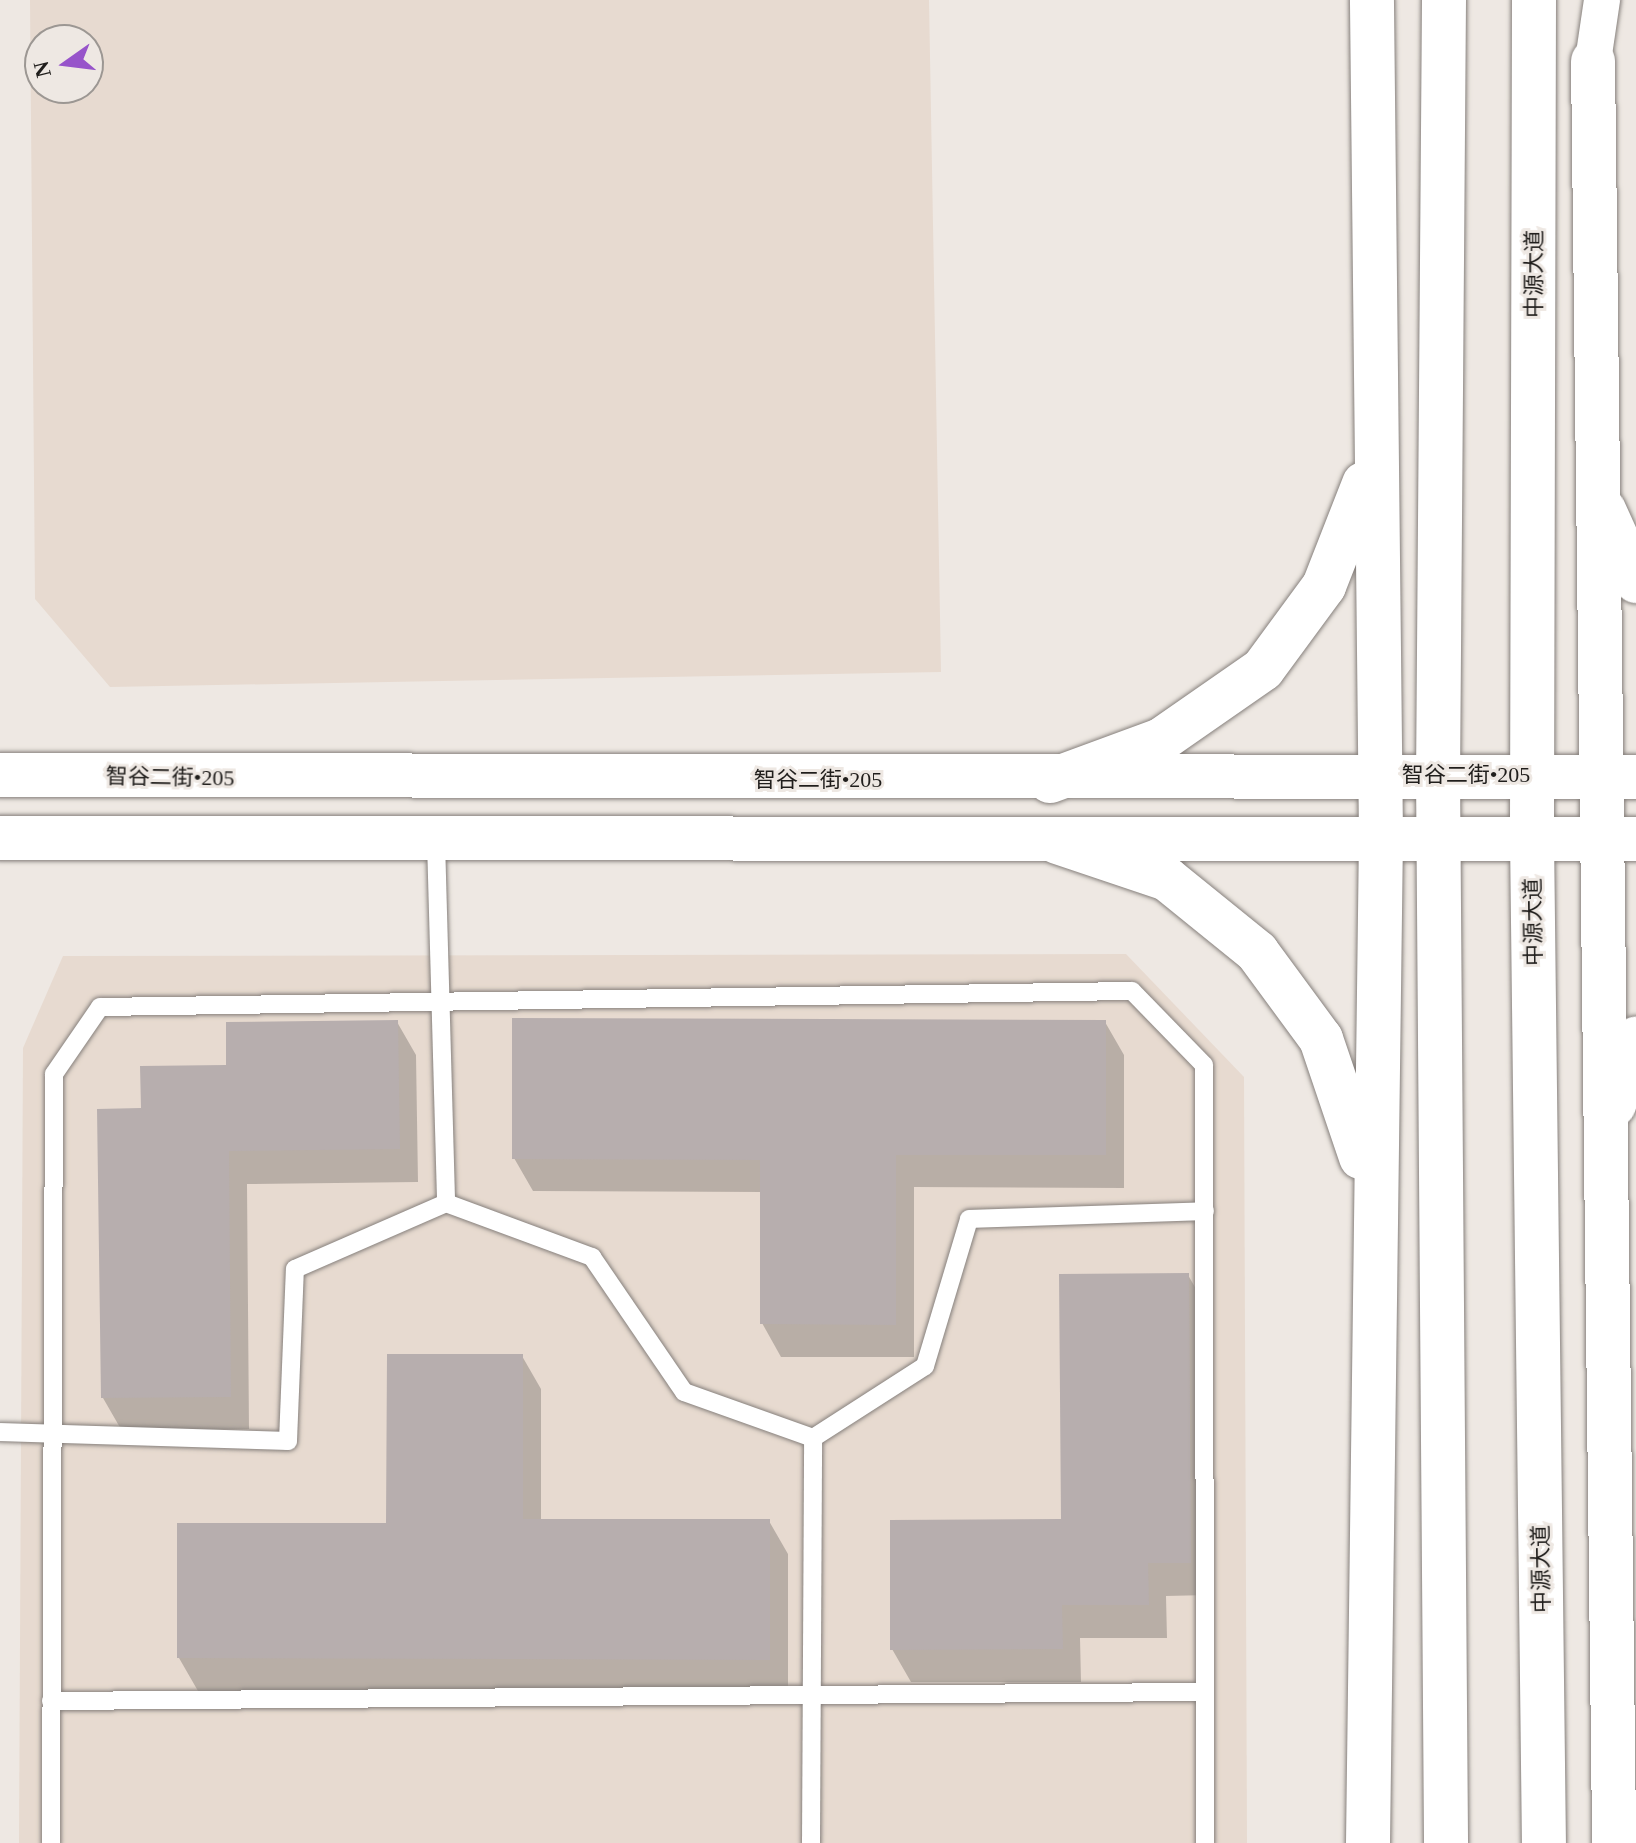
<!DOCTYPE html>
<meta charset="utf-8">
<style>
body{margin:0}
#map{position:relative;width:1636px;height:1843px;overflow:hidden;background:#eee8e3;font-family:"Times New Roman","Noto Sans SC",serif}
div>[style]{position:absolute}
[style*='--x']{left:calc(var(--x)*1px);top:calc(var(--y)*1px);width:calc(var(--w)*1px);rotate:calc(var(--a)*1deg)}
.built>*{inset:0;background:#e7dad0}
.shadow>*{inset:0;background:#0003}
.building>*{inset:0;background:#b7aeae}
.roads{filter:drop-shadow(0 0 2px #86807c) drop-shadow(0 0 2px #86807c)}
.service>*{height:18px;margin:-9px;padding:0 9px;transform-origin:9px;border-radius:9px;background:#fff}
.minor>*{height:36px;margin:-18px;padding:0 18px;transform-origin:18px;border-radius:18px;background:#fff}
.secondary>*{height:44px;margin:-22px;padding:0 22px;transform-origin:22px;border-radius:22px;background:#fff}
.primary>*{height:44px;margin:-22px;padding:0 22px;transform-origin:22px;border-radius:22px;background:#fff}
span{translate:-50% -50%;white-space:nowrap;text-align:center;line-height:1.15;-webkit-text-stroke:6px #eee8e3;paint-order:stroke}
.street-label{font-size:22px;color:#201e1c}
.north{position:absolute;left:24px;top:24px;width:80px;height:80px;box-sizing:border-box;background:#eee8e3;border:2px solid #9c9793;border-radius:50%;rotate:256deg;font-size:22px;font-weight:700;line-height:32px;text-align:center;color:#201e1c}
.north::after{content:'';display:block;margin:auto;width:28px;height:36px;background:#9754ca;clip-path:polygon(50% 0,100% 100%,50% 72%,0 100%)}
</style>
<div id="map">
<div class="built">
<div style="clip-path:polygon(evenodd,30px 0,929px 0,941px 672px,110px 687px,35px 599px,30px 0,88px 40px,88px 88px,40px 88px,40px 40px,88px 40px)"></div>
<div style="clip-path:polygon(1126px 954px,1244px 1077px,1247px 1843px,19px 1843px,23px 1048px,63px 956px)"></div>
</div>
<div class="shadow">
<div style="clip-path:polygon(397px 1022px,416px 1055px,418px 1182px,247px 1184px,249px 1429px,122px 1431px,103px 1398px,143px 1110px,228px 1067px)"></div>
<div style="clip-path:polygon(1105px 1022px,1124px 1055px,1124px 1188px,914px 1187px,914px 1357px,781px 1357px,762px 1323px,762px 1192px,533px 1191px,514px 1158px)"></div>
<div style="clip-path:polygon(1188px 1275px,1207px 1308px,1209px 1595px,1166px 1596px,1167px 1638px,1080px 1638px,1081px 1682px,911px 1682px,892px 1649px,1063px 1521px)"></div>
<div style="clip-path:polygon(522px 1356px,541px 1389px,541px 1521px,769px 1521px,788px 1554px,788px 1692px,198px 1691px,179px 1658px,388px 1525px)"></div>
</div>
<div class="building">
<div style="clip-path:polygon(512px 1018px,1106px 1020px,1106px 1155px,896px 1155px,896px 1325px,760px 1324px,760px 1160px,512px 1159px)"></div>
<div style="clip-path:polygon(398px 1020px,400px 1149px,229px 1151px,231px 1397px,101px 1398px,97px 1109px,141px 1108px,140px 1066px,226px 1065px,226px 1022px)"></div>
<div style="clip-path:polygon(1189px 1273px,1191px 1563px,1148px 1563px,1149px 1605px,1062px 1605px,1063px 1649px,890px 1650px,890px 1520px,1061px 1519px,1059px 1274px)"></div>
<div style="clip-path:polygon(387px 1354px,523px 1354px,523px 1519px,770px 1519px,770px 1660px,177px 1658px,177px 1523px,386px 1523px)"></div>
</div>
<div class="roads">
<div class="service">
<div style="--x:436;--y:841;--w:362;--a:88.4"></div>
<div style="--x:0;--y:1432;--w:288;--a:1.8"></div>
<div style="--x:288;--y:1441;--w:172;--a:-87.7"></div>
<div style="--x:295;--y:1269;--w:165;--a:-23.6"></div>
<div style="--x:446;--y:1203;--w:156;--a:20.3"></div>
<div style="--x:592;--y:1257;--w:163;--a:55.7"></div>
<div style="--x:684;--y:1392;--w:137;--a:19.6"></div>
<div style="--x:813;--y:1438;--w:133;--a:-32.7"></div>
<div style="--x:925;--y:1366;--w:153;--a:-73.3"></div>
<div style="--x:969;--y:1219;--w:236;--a:-1.9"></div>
<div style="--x:51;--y:1701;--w:1154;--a:-0.45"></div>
<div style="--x:51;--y:1843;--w:769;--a:-89.78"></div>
<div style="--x:54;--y:1074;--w:81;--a:-55.5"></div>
<div style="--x:100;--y:1007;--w:1032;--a:-0.89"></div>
<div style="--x:1132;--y:991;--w:103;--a:45.8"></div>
<div style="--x:1204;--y:1065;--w:778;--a:89.93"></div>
<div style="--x:811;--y:1843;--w:405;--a:-89.7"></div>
</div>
<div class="minor">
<div style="--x:1593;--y:61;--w:62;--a:-81.6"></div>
</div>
<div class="secondary">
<div style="--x:0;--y:775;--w:1636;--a:0.07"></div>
<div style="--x:0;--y:838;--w:1636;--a:0.04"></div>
</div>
<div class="primary">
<div style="--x:1444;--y:0;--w:773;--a:90.44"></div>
<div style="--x:1438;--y:773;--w:1070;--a:89.57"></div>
<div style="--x:1534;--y:0;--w:837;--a:90.14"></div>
<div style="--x:1532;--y:837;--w:1006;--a:89.32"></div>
<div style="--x:1593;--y:61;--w:1782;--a:89.32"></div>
<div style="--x:1604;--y:510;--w:78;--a:65.7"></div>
<div style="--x:1050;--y:781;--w:118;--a:-20.3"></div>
<div style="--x:1161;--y:740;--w:124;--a:-34.8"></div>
<div style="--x:1263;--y:669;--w:103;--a:-53.7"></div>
<div style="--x:1324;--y:586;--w:110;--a:-68.6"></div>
<div style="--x:1057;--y:842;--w:116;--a:18.6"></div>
<div style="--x:1167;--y:879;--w:116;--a:39"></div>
<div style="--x:1257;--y:952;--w:108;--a:53.7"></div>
<div style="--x:1321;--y:1039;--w:125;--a:71.3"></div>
<div style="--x:1614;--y:1105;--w:70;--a:-71.6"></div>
<div style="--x:1368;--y:1843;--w:1007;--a:-89.26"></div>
<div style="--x:1381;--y:836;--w:836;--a:-90.62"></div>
</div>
</div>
<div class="street-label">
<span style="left:1534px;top:274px;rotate:-90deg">中源大道</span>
<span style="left:1466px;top:775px">智谷二街•205</span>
<span style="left:170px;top:777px;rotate:1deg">智谷二街•205</span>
<span style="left:818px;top:780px">智谷二街•205</span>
<span style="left:1533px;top:922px;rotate:-91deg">中源大道</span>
<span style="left:1541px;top:1569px;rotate:-91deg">中源大道</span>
</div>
<div class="north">N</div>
</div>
